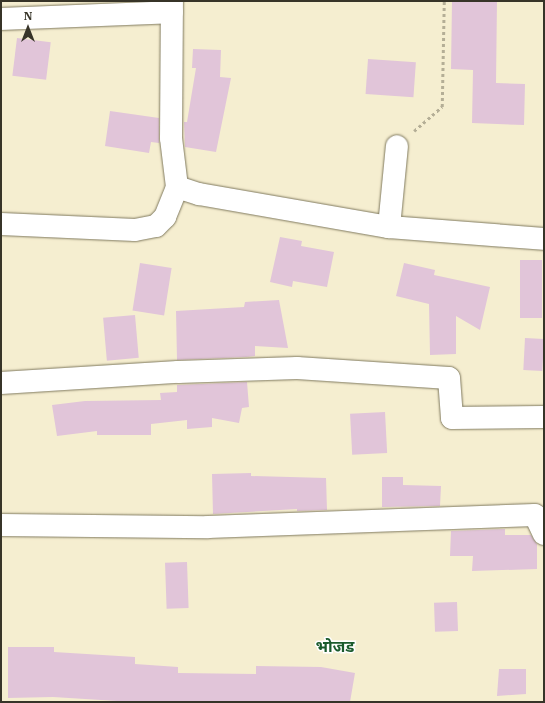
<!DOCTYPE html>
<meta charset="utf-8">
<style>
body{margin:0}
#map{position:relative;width:545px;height:703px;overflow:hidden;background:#f5eed0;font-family:"IBM Plex Serif","Noto Sans Devanagari",serif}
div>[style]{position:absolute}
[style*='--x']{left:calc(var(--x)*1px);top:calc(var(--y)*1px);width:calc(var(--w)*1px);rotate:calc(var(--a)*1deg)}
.building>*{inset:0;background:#e1c5d9;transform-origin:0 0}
.path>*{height:2.5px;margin-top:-1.25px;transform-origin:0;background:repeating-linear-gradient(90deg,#b4ae96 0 3px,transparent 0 6px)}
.roads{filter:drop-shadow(0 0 1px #807a5f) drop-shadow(0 0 1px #807a5f)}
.street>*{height:22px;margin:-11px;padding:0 11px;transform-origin:11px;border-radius:11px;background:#fff}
span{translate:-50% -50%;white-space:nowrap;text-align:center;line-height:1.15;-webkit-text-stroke:3px #fff;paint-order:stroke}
.district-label{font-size:16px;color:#1b5b2d;font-weight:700}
.frame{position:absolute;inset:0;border:2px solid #373428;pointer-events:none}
.north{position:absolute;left:8px;top:8px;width:40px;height:40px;-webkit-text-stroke:3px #fff;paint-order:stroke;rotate:0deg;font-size:11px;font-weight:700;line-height:16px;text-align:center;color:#373428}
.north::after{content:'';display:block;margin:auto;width:14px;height:18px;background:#373428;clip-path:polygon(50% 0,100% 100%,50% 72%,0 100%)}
</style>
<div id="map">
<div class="building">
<div style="clip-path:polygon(452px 1px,497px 1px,496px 83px,525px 84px,524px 125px,472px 123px,473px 70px,451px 69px)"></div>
<div style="left:17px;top:38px;width:34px;height:38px;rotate:7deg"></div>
<div style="clip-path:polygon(193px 49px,221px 50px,220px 77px,231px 78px,216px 152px,185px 147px,184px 122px,187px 122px,196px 68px,192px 68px)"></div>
<div style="left:368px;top:59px;width:48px;height:35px;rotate:4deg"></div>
<div style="clip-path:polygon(110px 111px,159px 118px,159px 143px,151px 142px,149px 153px,105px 146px)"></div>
<div style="clip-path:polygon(280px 237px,302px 241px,301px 246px,334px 252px,327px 287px,293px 281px,292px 287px,270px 282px)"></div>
<div style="left:520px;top:260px;width:22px;height:58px"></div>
<div style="left:140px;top:263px;width:32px;height:48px;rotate:9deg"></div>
<div style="clip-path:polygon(404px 263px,435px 270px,434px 275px,490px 287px,480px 330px,456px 316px,456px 354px,430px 355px,429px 304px,396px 296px)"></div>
<div style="clip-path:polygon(279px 300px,288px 348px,255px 346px,255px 356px,246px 357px,177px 360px,176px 311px,244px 307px,245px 302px)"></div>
<div style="left:135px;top:315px;width:43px;height:32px;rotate:85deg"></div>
<div style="left:525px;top:338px;width:19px;height:32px;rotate:3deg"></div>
<div style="clip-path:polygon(247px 382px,249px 407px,242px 408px,239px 423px,212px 418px,212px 427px,187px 429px,187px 420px,151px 424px,151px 435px,97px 435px,97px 431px,57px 436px,52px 405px,85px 401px,161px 400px,160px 393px,177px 392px,177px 385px)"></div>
<div style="left:385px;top:412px;width:41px;height:35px;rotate:87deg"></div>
<div style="clip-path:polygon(251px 473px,251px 476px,326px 478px,327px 510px,297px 511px,297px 509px,213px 514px,212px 474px)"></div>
<div style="clip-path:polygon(382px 477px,403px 477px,403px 485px,441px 486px,440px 506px,382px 507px)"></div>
<div style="clip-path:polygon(505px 529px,505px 535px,531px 535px,537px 544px,537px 569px,472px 571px,473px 556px,450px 556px,451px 531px)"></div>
<div style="left:187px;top:562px;width:46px;height:22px;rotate:88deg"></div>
<div style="left:457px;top:602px;width:29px;height:23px;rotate:88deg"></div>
<div style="clip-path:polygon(8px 647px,54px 647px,54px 652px,135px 657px,135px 664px,178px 667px,178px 673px,256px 674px,256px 666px,321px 667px,355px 673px,350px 702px,133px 702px,53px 697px,8px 698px)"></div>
<div style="clip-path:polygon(499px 669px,526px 669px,526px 694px,497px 696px)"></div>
</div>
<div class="path">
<div style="--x:414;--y:131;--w:37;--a:-41"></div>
<div style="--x:442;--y:107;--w:106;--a:-88.9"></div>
</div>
<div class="roads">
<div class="street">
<div style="--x:1;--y:19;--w:171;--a:-2.3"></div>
<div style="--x:177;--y:187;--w:23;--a:18"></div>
<div style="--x:199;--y:194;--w:193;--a:9.9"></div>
<div style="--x:389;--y:227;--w:155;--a:4.4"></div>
<div style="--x:1;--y:224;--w:134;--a:2.6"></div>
<div style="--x:135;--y:230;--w:21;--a:-11"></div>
<div style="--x:156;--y:226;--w:13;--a:-45"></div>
<div style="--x:165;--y:217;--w:32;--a:-68"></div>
<div style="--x:177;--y:187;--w:49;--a:-97"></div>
<div style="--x:171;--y:138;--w:137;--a:-89.6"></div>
<div style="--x:389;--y:227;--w:81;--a:-84.4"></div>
<div style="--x:1;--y:383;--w:177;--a:-3.6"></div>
<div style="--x:178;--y:372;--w:119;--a:-1.9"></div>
<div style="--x:297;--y:368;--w:152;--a:3.8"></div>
<div style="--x:449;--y:378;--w:40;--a:85.7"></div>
<div style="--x:452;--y:418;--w:91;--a:-0.6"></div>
<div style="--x:1;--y:525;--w:207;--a:0.6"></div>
<div style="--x:208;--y:527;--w:327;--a:-2.1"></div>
<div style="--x:535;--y:515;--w:21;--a:65"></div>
</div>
</div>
<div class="district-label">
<span style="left:335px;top:646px">भोजड</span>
</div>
<div class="frame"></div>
<div class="north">N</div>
</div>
